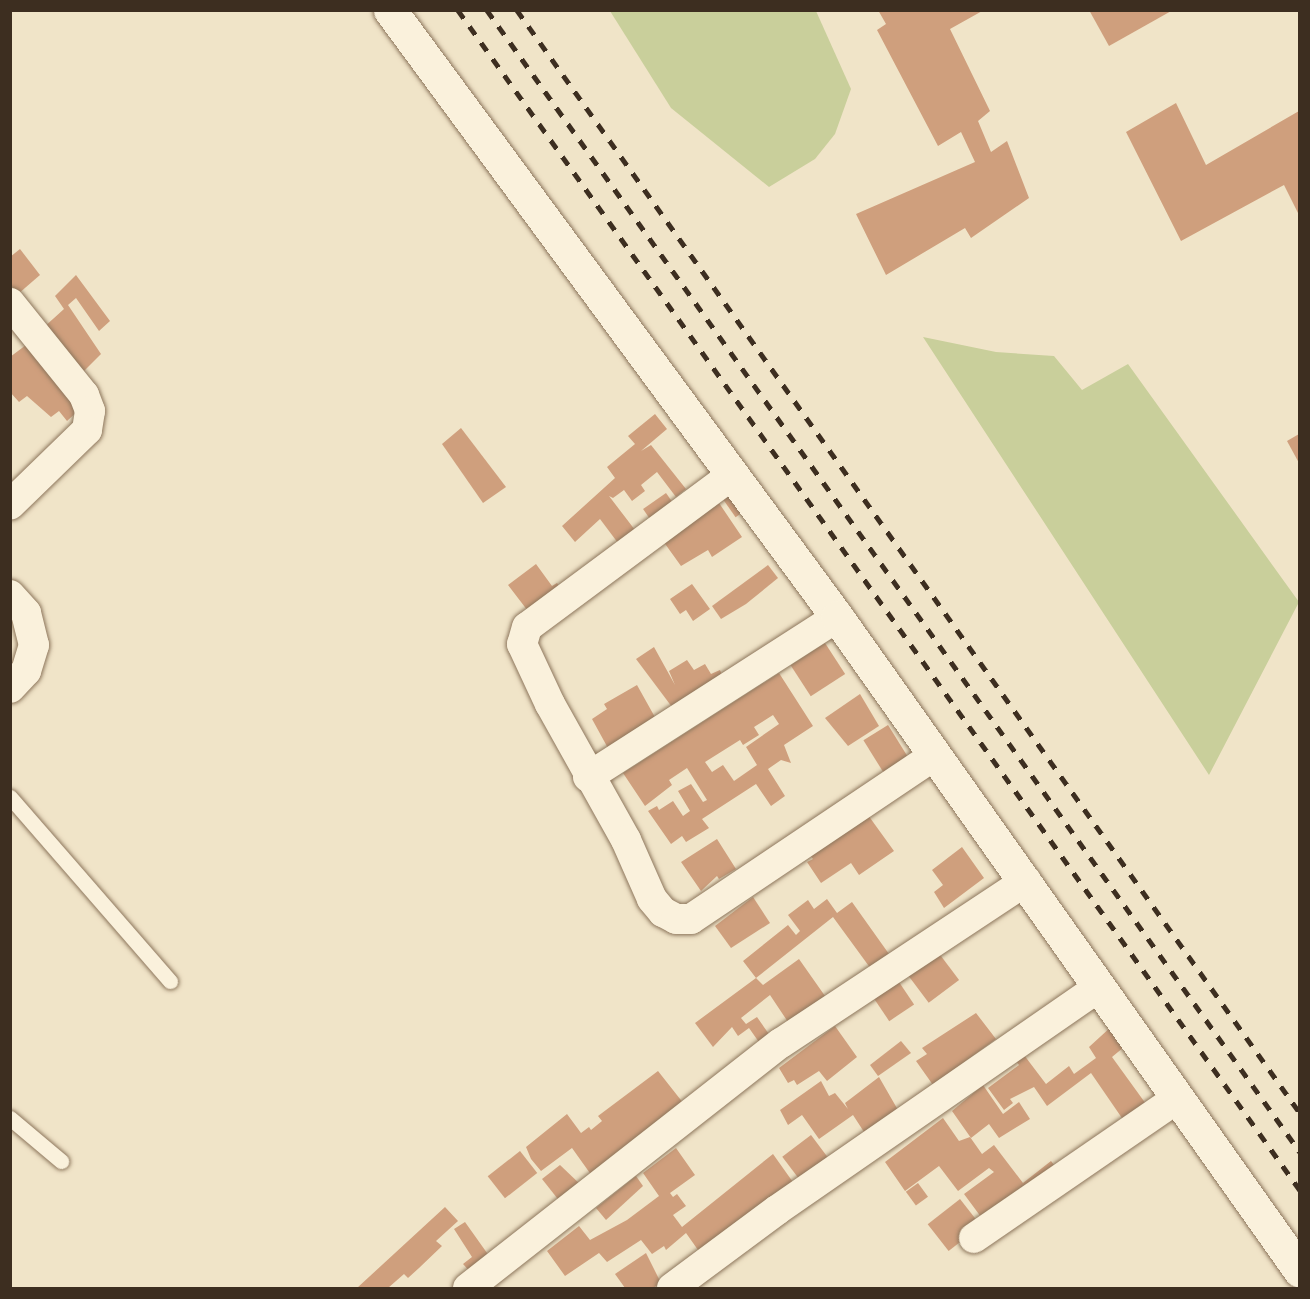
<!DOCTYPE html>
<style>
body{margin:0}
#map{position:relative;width:1310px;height:1299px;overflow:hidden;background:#f0e4c8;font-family:"Source Serif 4",serif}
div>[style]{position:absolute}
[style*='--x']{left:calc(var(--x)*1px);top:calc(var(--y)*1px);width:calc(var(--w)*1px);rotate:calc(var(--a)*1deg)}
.green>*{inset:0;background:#c9cf9b}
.building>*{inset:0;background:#cf9f7d;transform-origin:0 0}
.roads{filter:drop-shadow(0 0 2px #8d765c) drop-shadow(0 0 2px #8d765c)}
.lane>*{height:15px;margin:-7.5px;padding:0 7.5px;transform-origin:7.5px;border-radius:7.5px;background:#faf1dc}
.street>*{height:30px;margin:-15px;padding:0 15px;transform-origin:15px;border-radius:15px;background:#faf1dc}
.secondary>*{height:33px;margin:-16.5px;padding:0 16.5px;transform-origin:16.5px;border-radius:16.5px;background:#faf1dc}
.rail>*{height:4.5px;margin-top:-2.25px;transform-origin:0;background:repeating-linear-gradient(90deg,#3d2e20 0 10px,transparent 0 20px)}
span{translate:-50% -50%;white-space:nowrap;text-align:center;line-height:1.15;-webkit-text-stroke:6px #f7eed8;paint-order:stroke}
.frame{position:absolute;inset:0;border:12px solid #3d2e20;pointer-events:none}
</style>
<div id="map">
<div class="green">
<div style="clip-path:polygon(610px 11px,816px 11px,851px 89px,835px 134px,815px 159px,769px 187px,671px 108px)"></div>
<div style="clip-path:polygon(923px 337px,996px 352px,1054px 356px,1082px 390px,1128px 364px,1299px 602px,1209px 775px)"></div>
</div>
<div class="building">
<div style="clip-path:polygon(878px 10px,984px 10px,950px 29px,990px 111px,978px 121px,991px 152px,1007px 141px,1029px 198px,971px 238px,965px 228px,886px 275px,856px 214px,975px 162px,961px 132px,938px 146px,877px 30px,886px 24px)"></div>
<div style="clip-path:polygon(1089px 10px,1173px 10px,1109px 46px)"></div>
<div style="clip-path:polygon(1176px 103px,1206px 165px,1299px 111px,1299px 215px,1284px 185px,1181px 241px,1126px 132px)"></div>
<div style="clip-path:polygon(20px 249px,40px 275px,18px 294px,10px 284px,10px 257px)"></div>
<div style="clip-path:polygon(76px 275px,110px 321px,99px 331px,76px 298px,68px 305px,101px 354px,84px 371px,43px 328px,64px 309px,55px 296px)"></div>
<div style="clip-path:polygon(26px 345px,80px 409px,67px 421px,59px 411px,51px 417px,27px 396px,19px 402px,10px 392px,10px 357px)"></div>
<div style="clip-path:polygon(655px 414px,667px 429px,641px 451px,651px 445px,686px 489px,676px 497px,657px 472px,641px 485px,645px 491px,632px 501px,624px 490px,613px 498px,609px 496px,635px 530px,618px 543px,600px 519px,575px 542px,562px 526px,615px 478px,607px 467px,635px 444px,628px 436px)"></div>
<div style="clip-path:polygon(461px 428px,506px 487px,483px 503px,442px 444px)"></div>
<div style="clip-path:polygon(1299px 434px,1299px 463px,1287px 441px)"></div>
<div style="left:735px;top:492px;width:21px;height:14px;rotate:55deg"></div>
<div style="left:666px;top:493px;width:12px;height:28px;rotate:55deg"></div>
<div style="clip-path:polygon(719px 503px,742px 537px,712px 557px,708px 550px,681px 566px,663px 541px)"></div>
<div style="clip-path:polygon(536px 564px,552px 586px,557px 583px,562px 590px,531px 615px,508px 585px)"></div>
<div style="clip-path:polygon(768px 565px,778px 578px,746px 604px,721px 619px,712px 606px)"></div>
<div style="clip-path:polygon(692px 584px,710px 609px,693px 621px,686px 610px,680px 614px,670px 599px)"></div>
<div style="left:825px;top:643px;width:37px;height:41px;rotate:57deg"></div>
<div style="clip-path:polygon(654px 647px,675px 685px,669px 671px,687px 660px,694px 670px,705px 664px,711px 674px,720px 670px,725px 682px,675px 711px,636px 659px)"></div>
<div style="clip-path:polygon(evenodd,779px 673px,813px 726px,784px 745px,791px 763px,781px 760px,768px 769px,785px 796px,771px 806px,756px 784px,702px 819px,709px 828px,686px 842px,682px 836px,671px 844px,648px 811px,657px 806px,659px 810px,673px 801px,683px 816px,690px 811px,678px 791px,691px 784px,703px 802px,707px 800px,687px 768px,669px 780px,672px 785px,645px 806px,623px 773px,779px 673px,773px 715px,779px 724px,746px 747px,757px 765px,734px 781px,723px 765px,712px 772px,705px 762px,740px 740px,743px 745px,759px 735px,754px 727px,773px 715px)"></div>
<div style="clip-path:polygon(637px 685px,656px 719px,609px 750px,592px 719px,607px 709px,604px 704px)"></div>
<div style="clip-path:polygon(860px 694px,879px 726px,848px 746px,825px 718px)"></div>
<div style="left:888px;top:725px;width:40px;height:29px;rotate:58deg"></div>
<div style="clip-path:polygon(868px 815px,894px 851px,859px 875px,851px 863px,821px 883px,807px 862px,813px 859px,810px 855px)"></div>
<div style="clip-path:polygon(717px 839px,736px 869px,719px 879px,717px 876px,701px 891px,681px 862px)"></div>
<div style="clip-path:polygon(962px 847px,984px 878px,944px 908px,934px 892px,943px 885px,932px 870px)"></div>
<div style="clip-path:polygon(753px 897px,770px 923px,731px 948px,715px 926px)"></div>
<div style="clip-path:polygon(827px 899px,837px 913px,852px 902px,889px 954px,871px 969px,833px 917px,756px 978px,763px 985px,799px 959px,825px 996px,788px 1022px,770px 995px,741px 1018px,746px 1024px,757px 1017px,771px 1037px,761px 1045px,749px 1028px,738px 1036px,732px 1027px,713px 1047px,695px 1023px,756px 978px,743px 961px,788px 925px,796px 935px,800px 931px,788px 915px,808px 900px,814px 909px)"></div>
<div style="left:938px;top:952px;width:35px;height:38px;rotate:53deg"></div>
<div style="left:899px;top:982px;width:27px;height:30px;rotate:56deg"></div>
<div style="clip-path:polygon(976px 1013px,996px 1039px,933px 1085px,916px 1061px,927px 1054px,922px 1048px)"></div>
<div style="clip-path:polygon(835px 1026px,857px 1057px,827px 1081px,819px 1071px,797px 1085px,794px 1080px,788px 1083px,779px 1068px)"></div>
<div style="clip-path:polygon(1112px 1026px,1124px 1047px,1112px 1057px,1146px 1104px,1124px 1121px,1091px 1073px,1047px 1106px,1034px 1087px,1010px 1099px,1013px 1103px,1004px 1110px,988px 1088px,1019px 1065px,1016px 1061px,1024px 1055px,1046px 1084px,1069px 1066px,1074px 1074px,1096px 1058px,1089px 1047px)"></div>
<div style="clip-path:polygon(901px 1041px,911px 1053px,878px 1076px,870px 1065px)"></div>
<div style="clip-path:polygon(658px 1071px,684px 1104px,592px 1176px,572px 1148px,541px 1171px,531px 1159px,526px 1147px,567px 1114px,581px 1133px,589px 1127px,591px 1130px,602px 1121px,598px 1116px)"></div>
<div style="clip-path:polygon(879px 1077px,898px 1110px,866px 1135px,853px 1115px,819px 1139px,802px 1115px,788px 1125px,780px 1110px,821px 1081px,829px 1096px,835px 1093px,848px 1109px,845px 1103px)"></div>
<div style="clip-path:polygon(983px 1085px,1003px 1114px,1019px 1102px,1030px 1119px,999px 1138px,989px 1124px,971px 1138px,952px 1111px)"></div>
<div style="clip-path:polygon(943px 1118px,959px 1141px,970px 1137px,982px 1154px,994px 1145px,1023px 1183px,1051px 1161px,1061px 1174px,984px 1221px,964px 1194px,994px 1172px,989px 1168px,958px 1191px,939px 1166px,905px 1191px,885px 1162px)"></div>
<div style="left:811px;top:1135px;width:34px;height:36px;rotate:53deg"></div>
<div style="clip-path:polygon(676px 1148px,695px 1175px,670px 1193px,673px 1197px,677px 1194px,686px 1206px,673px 1215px,682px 1227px,773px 1154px,795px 1185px,703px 1257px,686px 1233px,666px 1250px,664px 1246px,652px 1254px,641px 1240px,607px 1262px,599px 1253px,565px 1276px,547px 1251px,579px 1226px,590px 1240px,627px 1220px,659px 1196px,643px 1173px)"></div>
<div style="left:520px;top:1151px;width:28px;height:41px;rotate:52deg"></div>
<div style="clip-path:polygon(560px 1165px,582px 1186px,561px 1203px,542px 1179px)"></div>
<div style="clip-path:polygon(636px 1176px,643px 1186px,606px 1220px,596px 1208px)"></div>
<div style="left:918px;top:1183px;width:17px;height:15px;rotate:54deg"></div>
<div style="left:960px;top:1199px;width:34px;height:41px;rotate:52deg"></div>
<div style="clip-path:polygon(445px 1207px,458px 1221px,436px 1241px,442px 1246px,419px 1268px,408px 1278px,404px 1274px,388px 1288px,357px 1288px)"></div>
<div style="clip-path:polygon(465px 1222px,492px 1260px,473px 1275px,463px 1264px,472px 1257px,454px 1229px)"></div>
<div style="clip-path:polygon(646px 1253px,661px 1283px,653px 1288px,625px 1288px,615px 1274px)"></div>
</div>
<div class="roads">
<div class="lane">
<div style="--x:10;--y:797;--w:244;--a:49"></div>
<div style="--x:10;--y:1118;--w:67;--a:40.1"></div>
</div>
<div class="street">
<div style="--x:10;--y:303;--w:118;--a:51.2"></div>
<div style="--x:84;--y:395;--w:17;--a:69"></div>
<div style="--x:90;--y:411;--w:19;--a:99"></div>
<div style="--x:87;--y:430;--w:107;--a:135.8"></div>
<div style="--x:732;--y:475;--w:255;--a:143.4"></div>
<div style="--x:527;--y:627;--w:18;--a:106"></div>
<div style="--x:522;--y:644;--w:66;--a:65"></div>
<div style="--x:550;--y:704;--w:156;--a:60.8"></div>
<div style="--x:626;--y:840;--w:64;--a:66.2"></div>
<div style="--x:652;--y:899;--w:17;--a:50"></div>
<div style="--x:663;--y:912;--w:15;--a:28"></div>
<div style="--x:676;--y:919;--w:15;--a:0"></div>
<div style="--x:691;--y:919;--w:293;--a:-33.9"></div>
<div style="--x:10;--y:595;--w:24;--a:48"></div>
<div style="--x:26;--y:613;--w:33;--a:76"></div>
<div style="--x:34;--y:645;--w:27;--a:107"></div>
<div style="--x:26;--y:671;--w:23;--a:133"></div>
<div style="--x:588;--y:777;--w:296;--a:-32.7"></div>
<div style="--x:974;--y:1238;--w:247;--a:-34.5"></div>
<div style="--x:468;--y:1288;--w:397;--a:-38.1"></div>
<div style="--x:781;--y:1043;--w:294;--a:-33.5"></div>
<div style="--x:672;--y:1288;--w:131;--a:-36.6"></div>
<div style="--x:777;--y:1210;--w:393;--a:-34.7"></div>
</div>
<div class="secondary">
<div style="--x:390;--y:10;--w:754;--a:53.63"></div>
<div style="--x:837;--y:617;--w:801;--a:54.7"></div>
</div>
</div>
<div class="rail">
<div style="--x:458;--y:10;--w:1450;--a:54.49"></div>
<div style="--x:487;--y:10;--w:1402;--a:54.55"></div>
<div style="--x:517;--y:10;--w:1353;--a:54.63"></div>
</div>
<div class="frame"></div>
</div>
